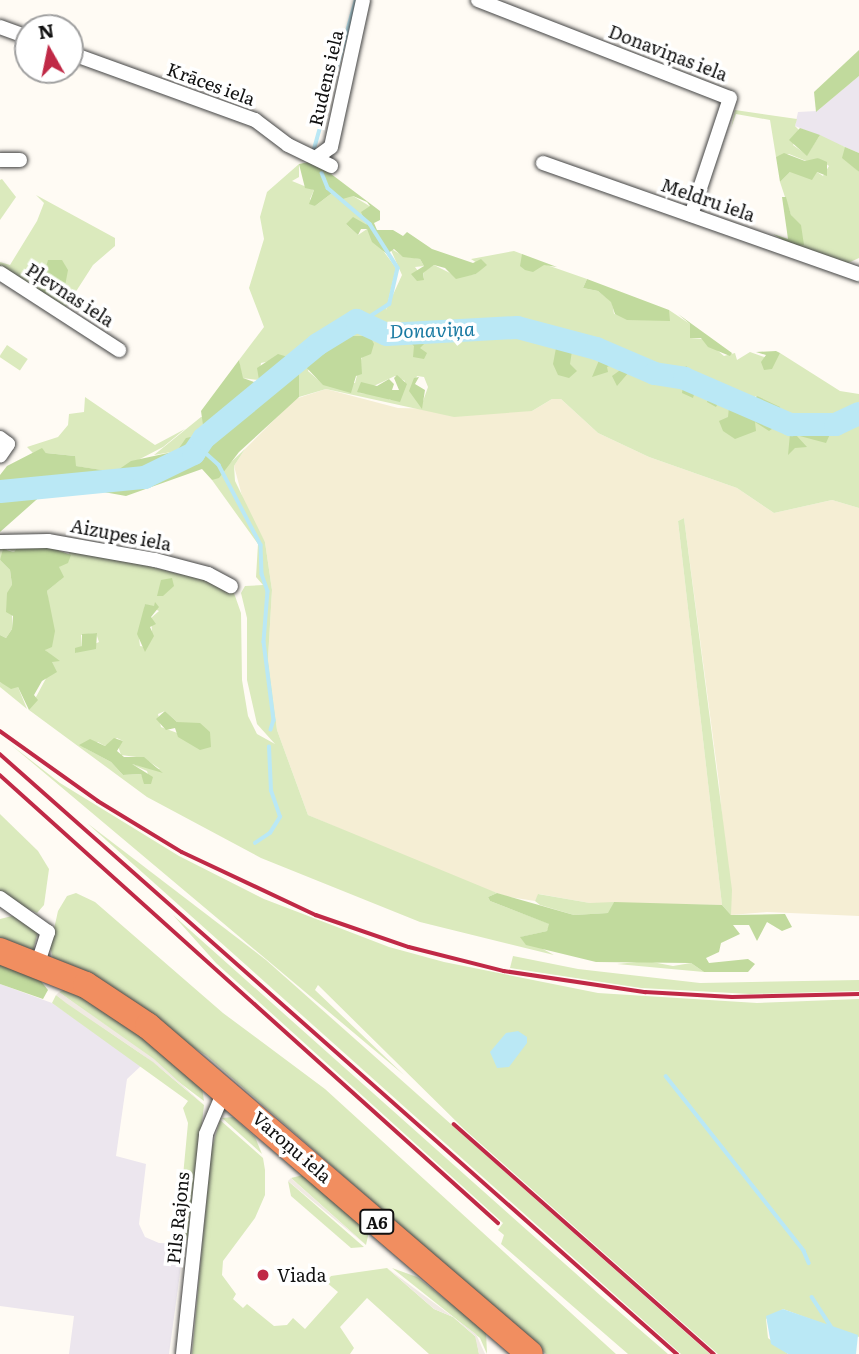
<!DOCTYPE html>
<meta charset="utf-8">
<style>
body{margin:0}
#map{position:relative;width:859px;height:1354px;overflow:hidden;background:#fffbf4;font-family:Literata,serif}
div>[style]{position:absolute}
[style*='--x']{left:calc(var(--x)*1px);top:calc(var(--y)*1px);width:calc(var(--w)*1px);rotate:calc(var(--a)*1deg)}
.industrial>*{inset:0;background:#ece6ee}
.farmland>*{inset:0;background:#f5eed4}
.green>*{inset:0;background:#dbeabd;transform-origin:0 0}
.forest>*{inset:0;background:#c1da9d}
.plaza>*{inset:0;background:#f0eae2}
.water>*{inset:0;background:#bae8f5}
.stream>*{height:3.5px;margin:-1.75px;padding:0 1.75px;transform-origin:1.75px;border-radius:1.75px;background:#bae8f5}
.river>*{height:23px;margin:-11.5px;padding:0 11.5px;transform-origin:11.5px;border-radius:11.5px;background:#bae8f5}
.roads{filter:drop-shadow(0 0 2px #444) drop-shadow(0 0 2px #444)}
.street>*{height:14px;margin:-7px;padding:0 7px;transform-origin:7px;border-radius:7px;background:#fff}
.highway>*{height:26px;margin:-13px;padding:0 13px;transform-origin:13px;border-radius:13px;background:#f18e60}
.rail>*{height:3.5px;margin:-1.75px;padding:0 1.75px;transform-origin:1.75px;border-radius:1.75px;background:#c02946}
.dots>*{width:19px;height:19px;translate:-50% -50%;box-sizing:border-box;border:4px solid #fff;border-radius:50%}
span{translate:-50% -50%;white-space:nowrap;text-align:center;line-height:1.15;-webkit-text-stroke:7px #fff;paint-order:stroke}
.shield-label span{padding:2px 5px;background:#fff;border:2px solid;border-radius:5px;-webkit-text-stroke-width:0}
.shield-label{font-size:16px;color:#111;font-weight:700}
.street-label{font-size:18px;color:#111}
.poi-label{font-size:18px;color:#111}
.left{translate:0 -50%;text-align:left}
.water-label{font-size:19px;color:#1a7aa2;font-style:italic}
.north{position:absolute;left:14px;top:14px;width:70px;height:70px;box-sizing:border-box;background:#fff;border:2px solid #a0a0a0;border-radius:50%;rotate:351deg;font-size:19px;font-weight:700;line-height:28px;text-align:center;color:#111}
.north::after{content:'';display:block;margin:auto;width:24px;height:32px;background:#c02946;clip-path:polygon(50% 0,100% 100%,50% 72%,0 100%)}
</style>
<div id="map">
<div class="industrial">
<div style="clip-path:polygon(859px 76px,859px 153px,795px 126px,798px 112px,817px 111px)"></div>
<div style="clip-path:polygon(0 984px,52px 1003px,142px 1065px,127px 1079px,116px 1156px,146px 1164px,139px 1224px,145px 1237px,159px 1243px,184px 1244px,169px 1354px,69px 1354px,74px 1316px,0 1306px)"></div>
</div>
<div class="farmland">
<div style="clip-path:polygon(326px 389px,398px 408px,532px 411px,552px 399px,561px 399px,598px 433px,649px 457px,737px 488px,774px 513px,832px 500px,859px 508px,859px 916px,767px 912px,731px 915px,719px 783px,684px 518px,678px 521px,722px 905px,590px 903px,539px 894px,535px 901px,509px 897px,466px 883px,308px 815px,277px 730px,268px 659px,272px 590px,265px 542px,245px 507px,234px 466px,245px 449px,295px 399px)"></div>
</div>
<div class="green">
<div style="clip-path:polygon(735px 110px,797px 119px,795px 126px,801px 132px,793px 145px,807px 155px,820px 135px,845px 147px,846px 160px,859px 172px,859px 258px,848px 263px,793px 246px,792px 218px,780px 182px,790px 172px,817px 172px,823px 176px,829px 166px,818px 158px,811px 163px,789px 154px,776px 157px,770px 120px,736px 114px,731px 128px)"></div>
<div style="clip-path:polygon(evenodd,299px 164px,299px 177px,292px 181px,314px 190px,310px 199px,315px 206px,332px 193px,353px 196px,371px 207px,367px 226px,346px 224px,358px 235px,367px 229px,396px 268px,386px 310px,402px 275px,390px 248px,403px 256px,420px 259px,424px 266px,415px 267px,424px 279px,423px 272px,434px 265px,458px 277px,476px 274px,483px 267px,471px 259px,514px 251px,522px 254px,529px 270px,544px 264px,587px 279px,583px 288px,598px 291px,612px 302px,614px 314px,661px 320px,669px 319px,669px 310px,690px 324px,691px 338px,704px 339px,724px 356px,735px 353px,737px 360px,750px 352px,767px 358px,780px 353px,840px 391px,859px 394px,859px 508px,832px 500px,774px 513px,737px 488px,649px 457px,598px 433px,561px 399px,552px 399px,532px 411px,454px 417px,326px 389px,299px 397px,296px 367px,317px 347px,308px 371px,324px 385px,355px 383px,362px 356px,351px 331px,346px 330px,352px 321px,290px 365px,275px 360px,261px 363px,259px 380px,242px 378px,239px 360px,264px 327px,249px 288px,264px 239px,260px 217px,267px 192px,299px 164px,395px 376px,405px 381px,400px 397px,390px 400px,385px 395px,359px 393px,395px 376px,299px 164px,417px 376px,424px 377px,428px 387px,423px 401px,413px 387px,417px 376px,299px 164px,756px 396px,778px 407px,784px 417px,749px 403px,756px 396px)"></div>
<div style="clip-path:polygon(2px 179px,16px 197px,0 220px,0 180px)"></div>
<div style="clip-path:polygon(36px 195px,115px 238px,115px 246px,93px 265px,66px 307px,0 267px,0 262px,10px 265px,37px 221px,44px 203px)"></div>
<div style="left:7px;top:345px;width:25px;height:14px;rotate:34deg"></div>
<div style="clip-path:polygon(85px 397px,155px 445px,185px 429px,163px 447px,115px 472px,75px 466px,75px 456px,46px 453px,42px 449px,33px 453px,27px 447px,58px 437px,68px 425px,69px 414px,84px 412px)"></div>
<div style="clip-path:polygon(219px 416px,225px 417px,223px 430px,192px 436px,177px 451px,154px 455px,201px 417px)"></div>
<div style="clip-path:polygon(evenodd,245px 449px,234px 466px,235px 481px,265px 542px,272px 590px,268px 659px,277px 730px,308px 815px,497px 893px,488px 897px,490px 901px,550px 924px,547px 931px,521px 937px,554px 955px,420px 922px,261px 858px,147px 797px,29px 710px,51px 669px,53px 657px,45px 650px,53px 634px,47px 591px,60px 580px,59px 567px,70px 552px,85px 550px,179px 574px,198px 574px,234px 593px,241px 613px,242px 680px,248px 716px,257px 734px,275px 744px,257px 724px,247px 680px,247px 618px,241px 593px,245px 586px,263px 585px,256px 577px,258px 544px,212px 480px,245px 449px,145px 604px,159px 611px,151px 618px,152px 632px,145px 647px,140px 646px,139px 638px,145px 604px,245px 449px,96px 633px,99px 642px,75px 653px,82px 646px,81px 635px,96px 633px,245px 449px,165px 711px,177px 722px,203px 730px,210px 745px,161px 727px,158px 714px,165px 711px,245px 449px,117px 738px,123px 741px,118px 746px,121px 755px,144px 758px,160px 769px,131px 764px,147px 771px,151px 784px,145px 783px,141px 774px,123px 775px,111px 762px,85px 748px,98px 742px,105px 746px,117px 738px)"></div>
<div style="clip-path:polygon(684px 518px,732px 890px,731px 915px,722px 905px,678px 521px)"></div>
<div style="clip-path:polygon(0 545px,19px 545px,14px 552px,7px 549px,0 560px,10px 570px,12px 585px,12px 629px,6px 638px,0 635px)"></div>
<div style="clip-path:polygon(0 682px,18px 687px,27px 709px,0 687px)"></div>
<div style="clip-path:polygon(10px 744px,60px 783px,179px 856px,264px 899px,389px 947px,444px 962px,598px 993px,757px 1003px,859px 999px,859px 1337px,783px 1309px,766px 1319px,768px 1338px,788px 1354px,718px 1354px,464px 1129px,318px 985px,315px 990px,404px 1075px)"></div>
<div style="clip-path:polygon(0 814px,38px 851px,49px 869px,44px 905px,37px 913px,0 896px)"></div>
<div style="clip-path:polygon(87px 823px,266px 960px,710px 1354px,681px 1354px)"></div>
<div style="clip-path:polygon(76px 893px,95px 902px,223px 1013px,325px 1089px,616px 1354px,546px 1354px,207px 1056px,53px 958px,50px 947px,58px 911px,67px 896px)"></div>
<div style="clip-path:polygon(538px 894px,590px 903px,614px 902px,609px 913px,574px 915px,540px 905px,535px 901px)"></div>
<div style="clip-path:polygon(16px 915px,38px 931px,33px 951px,0 942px,0 919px)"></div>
<div style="clip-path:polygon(173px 915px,601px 1296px,668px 1354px,628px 1354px,501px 1244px,504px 1235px,498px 1230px,503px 1223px,216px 963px)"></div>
<div style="clip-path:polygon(513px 956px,578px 969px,700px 983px,859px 980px,859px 991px,750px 994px,641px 988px,510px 968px)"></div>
<div style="clip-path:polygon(647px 961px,673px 966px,691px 963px,704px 972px,617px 964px)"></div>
<div style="clip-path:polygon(66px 989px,109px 1008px,202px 1087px,204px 1101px,59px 992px)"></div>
<div style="clip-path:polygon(56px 995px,153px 1062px,204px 1105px,189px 1237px,182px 1246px,178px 1229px,188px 1123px,183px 1108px,188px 1101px,52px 1003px)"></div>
<div style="clip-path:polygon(233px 1117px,255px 1137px,262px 1154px,222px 1118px)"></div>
<div style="clip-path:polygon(220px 1120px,263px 1158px,265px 1170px,265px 1195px,255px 1218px,223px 1261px,222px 1275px,236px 1294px,233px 1299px,243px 1308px,247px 1304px,274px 1326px,287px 1325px,293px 1318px,305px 1329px,338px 1292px,326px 1282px,331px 1276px,387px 1268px,434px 1309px,453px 1317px,476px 1337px,479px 1354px,429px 1354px,367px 1298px,340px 1327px,354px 1348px,350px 1354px,192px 1354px,211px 1151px)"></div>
<div style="clip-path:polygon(303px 1175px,369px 1231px,366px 1245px,291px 1178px)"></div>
<div style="clip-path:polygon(288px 1181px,364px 1247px,351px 1248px,291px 1196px)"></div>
<div style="clip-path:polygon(392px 1268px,417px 1277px,486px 1331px,487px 1354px,480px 1338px)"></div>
</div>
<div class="forest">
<div style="clip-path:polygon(859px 50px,859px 76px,816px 112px,814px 92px)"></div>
<div style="clip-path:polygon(800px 128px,820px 135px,807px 156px,789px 140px)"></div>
<div style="clip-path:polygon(845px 147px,859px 153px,859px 172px,842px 158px)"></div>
<div style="clip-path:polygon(784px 153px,805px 161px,818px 158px,827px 162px,827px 176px,817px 172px,812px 180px,790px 172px,780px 182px,776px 157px)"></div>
<div style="clip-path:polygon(314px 161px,380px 211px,380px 220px,374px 223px,377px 230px,393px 230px,403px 236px,407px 232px,432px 249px,473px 263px,481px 259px,487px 265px,476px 274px,456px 279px,445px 268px,434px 265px,423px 273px,424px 280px,417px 281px,411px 274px,424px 266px,420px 259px,403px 257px,394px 249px,387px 254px,372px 242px,367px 229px,361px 229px,358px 235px,346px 224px,353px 217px,367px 225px,361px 212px,370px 206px,367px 202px,353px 196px,339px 200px,332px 193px,315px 206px,309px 204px,314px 190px,305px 188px,299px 164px)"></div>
<div style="clip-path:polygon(782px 197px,786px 197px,791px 215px,801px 225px,804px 245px,793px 246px,773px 234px,788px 239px)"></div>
<div style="clip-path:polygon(522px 254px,557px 267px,544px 265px,533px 272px,525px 270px,520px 266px)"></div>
<div style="clip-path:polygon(48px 260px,62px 260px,68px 270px,65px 286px,50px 294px,39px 291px)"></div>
<div style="clip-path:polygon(587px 279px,669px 310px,670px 321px,627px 320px,615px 314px,611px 302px,598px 291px,583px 288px)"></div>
<div style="clip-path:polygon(678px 314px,732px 353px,730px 356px,708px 347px,701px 338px,690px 338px,690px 324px)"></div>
<div style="clip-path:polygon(346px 330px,353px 336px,370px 336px,374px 344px,371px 354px,361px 358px,362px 374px,356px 376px,351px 393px,323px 385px,304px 365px,317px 347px)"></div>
<div style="clip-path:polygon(415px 335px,430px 338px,420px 348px,427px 353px,424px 359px,413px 357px,414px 346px,408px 340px)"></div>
<div style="clip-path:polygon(565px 345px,572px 351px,570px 364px,577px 371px,569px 378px,558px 375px,553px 364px,556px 348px)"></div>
<div style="clip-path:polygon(605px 346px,611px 347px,617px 362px,607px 367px,608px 372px,592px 377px)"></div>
<div style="clip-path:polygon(776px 351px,780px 353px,772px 369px,764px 370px,761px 362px,766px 355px,756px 352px)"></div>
<div style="clip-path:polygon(278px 354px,288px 357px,299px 372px,299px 397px,239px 452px,219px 478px,212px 480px,202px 469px,126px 496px,81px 488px,44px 493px,0 532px,0 475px,7px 466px,42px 448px,46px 453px,75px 456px,76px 466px,115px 472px,131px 461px,177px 451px,186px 438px,223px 430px,225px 417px,219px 416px,210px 427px,203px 425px,201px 411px,239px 360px,243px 378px,254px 382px,259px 380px,257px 368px)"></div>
<div style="clip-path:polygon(620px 363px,627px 363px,629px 372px,617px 386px,612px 376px,623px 368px)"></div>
<div style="clip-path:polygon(686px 366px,698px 378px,708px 380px,697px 384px,693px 398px,682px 393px,683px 386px,693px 380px,683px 374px)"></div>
<div style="clip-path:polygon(397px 375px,407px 384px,400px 402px,357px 392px,361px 382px,377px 386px,389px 379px,394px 384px,392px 390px,399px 390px,394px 378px)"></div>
<div style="clip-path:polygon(419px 377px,415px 384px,425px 390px,422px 409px,409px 391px,414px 378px)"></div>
<div style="clip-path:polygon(718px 385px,737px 394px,739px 411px,757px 396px,780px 407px,782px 422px,769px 431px,755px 422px,756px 431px,735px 439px,723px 431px,719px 421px,728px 417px,729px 407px,720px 399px,716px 407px,707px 402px,710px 390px)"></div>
<div style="clip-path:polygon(823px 416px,835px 423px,826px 443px,796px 435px,807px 447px,795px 448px,788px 455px,791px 423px)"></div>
<div style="clip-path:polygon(41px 544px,71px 555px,68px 563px,59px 567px,64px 577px,47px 591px,55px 631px,52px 647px,45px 650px,60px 661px,52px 662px,57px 672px,42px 681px,34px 695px,38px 700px,29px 710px,18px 687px,11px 689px,0 682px,0 635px,6px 638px,12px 629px,13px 616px,6px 612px,7px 593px,12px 585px,10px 570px,0 560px,3px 549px,14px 552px,19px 545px)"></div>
<div style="clip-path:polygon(172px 578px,174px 586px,163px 596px,157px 596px,161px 580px)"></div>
<div style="clip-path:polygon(155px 602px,159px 607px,151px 617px,156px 624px,150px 627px,154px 636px,145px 652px,137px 634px,145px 604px,154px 606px)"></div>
<div style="clip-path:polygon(97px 633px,96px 649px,75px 653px,75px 648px,82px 646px,82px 634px)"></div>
<div style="clip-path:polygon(165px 711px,177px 722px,200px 723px,210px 732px,211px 747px,200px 750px,178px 737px,175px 728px,166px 730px,156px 719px)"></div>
<div style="clip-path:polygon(114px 738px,123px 741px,117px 751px,124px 757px,144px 757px,163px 773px,132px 764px,153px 777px,151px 784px,144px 784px,141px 774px,123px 775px,111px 762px,79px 745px,90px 739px,105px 746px)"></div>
<div style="clip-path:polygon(497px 893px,574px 915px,608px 913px,614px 902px,722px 905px,731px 915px,785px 914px,792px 927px,782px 931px,767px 922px,757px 941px,749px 925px,733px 925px,740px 934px,721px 943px,719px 952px,706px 958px,709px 963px,748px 959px,755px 964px,748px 972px,704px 972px,691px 963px,596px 962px,526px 945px,520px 937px,547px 931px,549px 924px,490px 901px,488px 897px)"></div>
<div style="clip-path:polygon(0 964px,40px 980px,48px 990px,43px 999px,0 984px)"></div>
</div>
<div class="plaza">
<div style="clip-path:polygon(59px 992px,154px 1059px,204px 1105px,153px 1062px,66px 1003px,56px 995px)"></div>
<div style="clip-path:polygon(291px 1178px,366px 1245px,288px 1181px)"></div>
<div style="clip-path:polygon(387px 1268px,476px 1334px,485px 1354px,479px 1354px,475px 1336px,453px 1317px,434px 1309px)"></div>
</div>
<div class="water">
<div style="clip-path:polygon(518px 1031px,527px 1037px,527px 1043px,509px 1067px,497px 1068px,490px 1052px,506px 1033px)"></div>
<div style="clip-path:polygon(783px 1309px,858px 1335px,856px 1354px,788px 1354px,771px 1344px,766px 1316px)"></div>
</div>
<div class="stream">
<div style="--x:314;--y:149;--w:155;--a:-74.3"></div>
<div style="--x:322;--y:173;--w:16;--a:68"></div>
<div style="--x:328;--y:188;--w:55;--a:40.6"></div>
<div style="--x:370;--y:224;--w:52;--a:57.5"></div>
<div style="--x:398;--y:268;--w:37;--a:103"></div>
<div style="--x:390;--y:304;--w:31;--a:147"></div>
<div style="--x:198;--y:446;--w:28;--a:42"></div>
<div style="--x:219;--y:465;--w:90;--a:62.3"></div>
<div style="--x:261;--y:545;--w:29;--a:88"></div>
<div style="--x:262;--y:574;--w:18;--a:71"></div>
<div style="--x:268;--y:591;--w:51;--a:94.5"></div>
<div style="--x:264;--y:642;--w:79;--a:82.7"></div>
<div style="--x:274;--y:720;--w:10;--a:107"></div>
<div style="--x:255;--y:843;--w:18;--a:-34"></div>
<div style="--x:270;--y:833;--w:19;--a:-58"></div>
<div style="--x:280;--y:817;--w:28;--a:-109"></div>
<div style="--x:271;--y:791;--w:44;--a:-92.6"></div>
<div style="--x:666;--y:1076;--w:223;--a:51.7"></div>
<div style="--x:804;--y:1251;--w:13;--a:67"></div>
<div style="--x:812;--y:1297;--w:35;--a:57"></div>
</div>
<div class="river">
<div style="--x:0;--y:491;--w:145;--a:-5.6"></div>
<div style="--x:144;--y:477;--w:55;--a:-26.1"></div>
<div style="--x:193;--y:453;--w:18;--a:-56"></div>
<div style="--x:203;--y:438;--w:148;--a:-39.5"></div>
<div style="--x:317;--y:344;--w:46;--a:-31.6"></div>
<div style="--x:356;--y:320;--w:33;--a:25"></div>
<div style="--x:386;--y:334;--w:131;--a:-3.1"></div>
<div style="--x:517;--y:327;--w:82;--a:14.9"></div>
<div style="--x:596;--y:348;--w:63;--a:23.3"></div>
<div style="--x:654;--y:373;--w:30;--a:9"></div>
<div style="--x:684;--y:378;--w:116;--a:23.5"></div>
<div style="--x:790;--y:424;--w:45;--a:0"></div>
<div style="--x:835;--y:424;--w:26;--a:-25"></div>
</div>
<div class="roads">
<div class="street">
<div style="--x:478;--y:0;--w:270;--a:21.3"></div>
<div style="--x:730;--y:98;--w:123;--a:108.4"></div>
<div style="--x:0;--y:27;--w:30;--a:20"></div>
<div style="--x:70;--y:53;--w:197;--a:19.9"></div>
<div style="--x:255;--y:120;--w:41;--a:37.1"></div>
<div style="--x:288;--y:145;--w:48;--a:26"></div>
<div style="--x:317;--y:157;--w:17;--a:-36"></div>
<div style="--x:331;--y:147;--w:150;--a:-77.7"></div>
<div style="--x:0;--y:160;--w:20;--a:0"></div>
<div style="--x:543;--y:163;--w:335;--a:19.4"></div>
<div style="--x:0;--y:273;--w:142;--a:32.9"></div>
<div style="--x:0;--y:438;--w:10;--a:37"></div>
<div style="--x:8;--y:444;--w:14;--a:124"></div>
<div style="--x:0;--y:542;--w:48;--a:-1.2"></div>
<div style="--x:48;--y:541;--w:109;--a:10.1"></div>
<div style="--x:155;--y:560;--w:55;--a:14.8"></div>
<div style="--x:208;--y:574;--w:26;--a:28"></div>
<div style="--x:0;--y:898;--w:59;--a:35.3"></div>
<div style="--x:48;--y:932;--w:33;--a:108"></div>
<div style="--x:183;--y:1354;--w:221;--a:-84"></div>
<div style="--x:206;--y:1134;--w:49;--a:-67.1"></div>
</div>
<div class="highway">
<div style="--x:0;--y:951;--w:92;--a:21.6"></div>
<div style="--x:86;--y:985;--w:74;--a:33.5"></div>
<div style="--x:148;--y:1026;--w:503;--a:40.65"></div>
</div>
</div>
<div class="rail">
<div style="--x:0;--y:731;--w:120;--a:35.5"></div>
<div style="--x:98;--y:801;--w:98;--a:31.3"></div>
<div style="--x:182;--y:852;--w:148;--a:25.2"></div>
<div style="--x:316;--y:915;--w:98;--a:19"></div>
<div style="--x:409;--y:947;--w:98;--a:14.2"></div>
<div style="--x:504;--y:971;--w:143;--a:8.5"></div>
<div style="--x:645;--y:992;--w:87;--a:3.3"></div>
<div style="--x:732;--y:997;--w:127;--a:-1.4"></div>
<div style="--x:0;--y:754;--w:905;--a:41.55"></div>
<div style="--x:0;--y:775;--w:670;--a:41.97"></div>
<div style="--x:454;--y:1124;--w:347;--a:41.5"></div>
</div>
<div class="dots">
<div style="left:263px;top:1275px;background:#c02946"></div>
</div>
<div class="shield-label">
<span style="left:377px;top:1222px">A6</span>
</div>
<div class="street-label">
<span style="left:668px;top:53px;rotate:21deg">Donaviņas iela</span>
<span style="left:326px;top:78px;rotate:-77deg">Rudens iela</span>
<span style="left:211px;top:84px;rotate:20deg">Krāces iela</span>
<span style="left:708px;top:200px;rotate:19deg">Meldru iela</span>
<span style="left:70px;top:295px;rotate:33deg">Pļevnas iela</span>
<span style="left:121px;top:535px;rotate:11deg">Aizupes iela</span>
<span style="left:292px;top:1147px;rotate:41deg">Varoņu iela</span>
<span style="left:178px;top:1218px;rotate:-84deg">Pils Rajons</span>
</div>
<div class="poi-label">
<span class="left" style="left:277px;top:1275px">Viada</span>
</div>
<div class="water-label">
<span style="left:432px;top:330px;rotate:-2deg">Donaviņa</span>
</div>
<div class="north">N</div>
</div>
